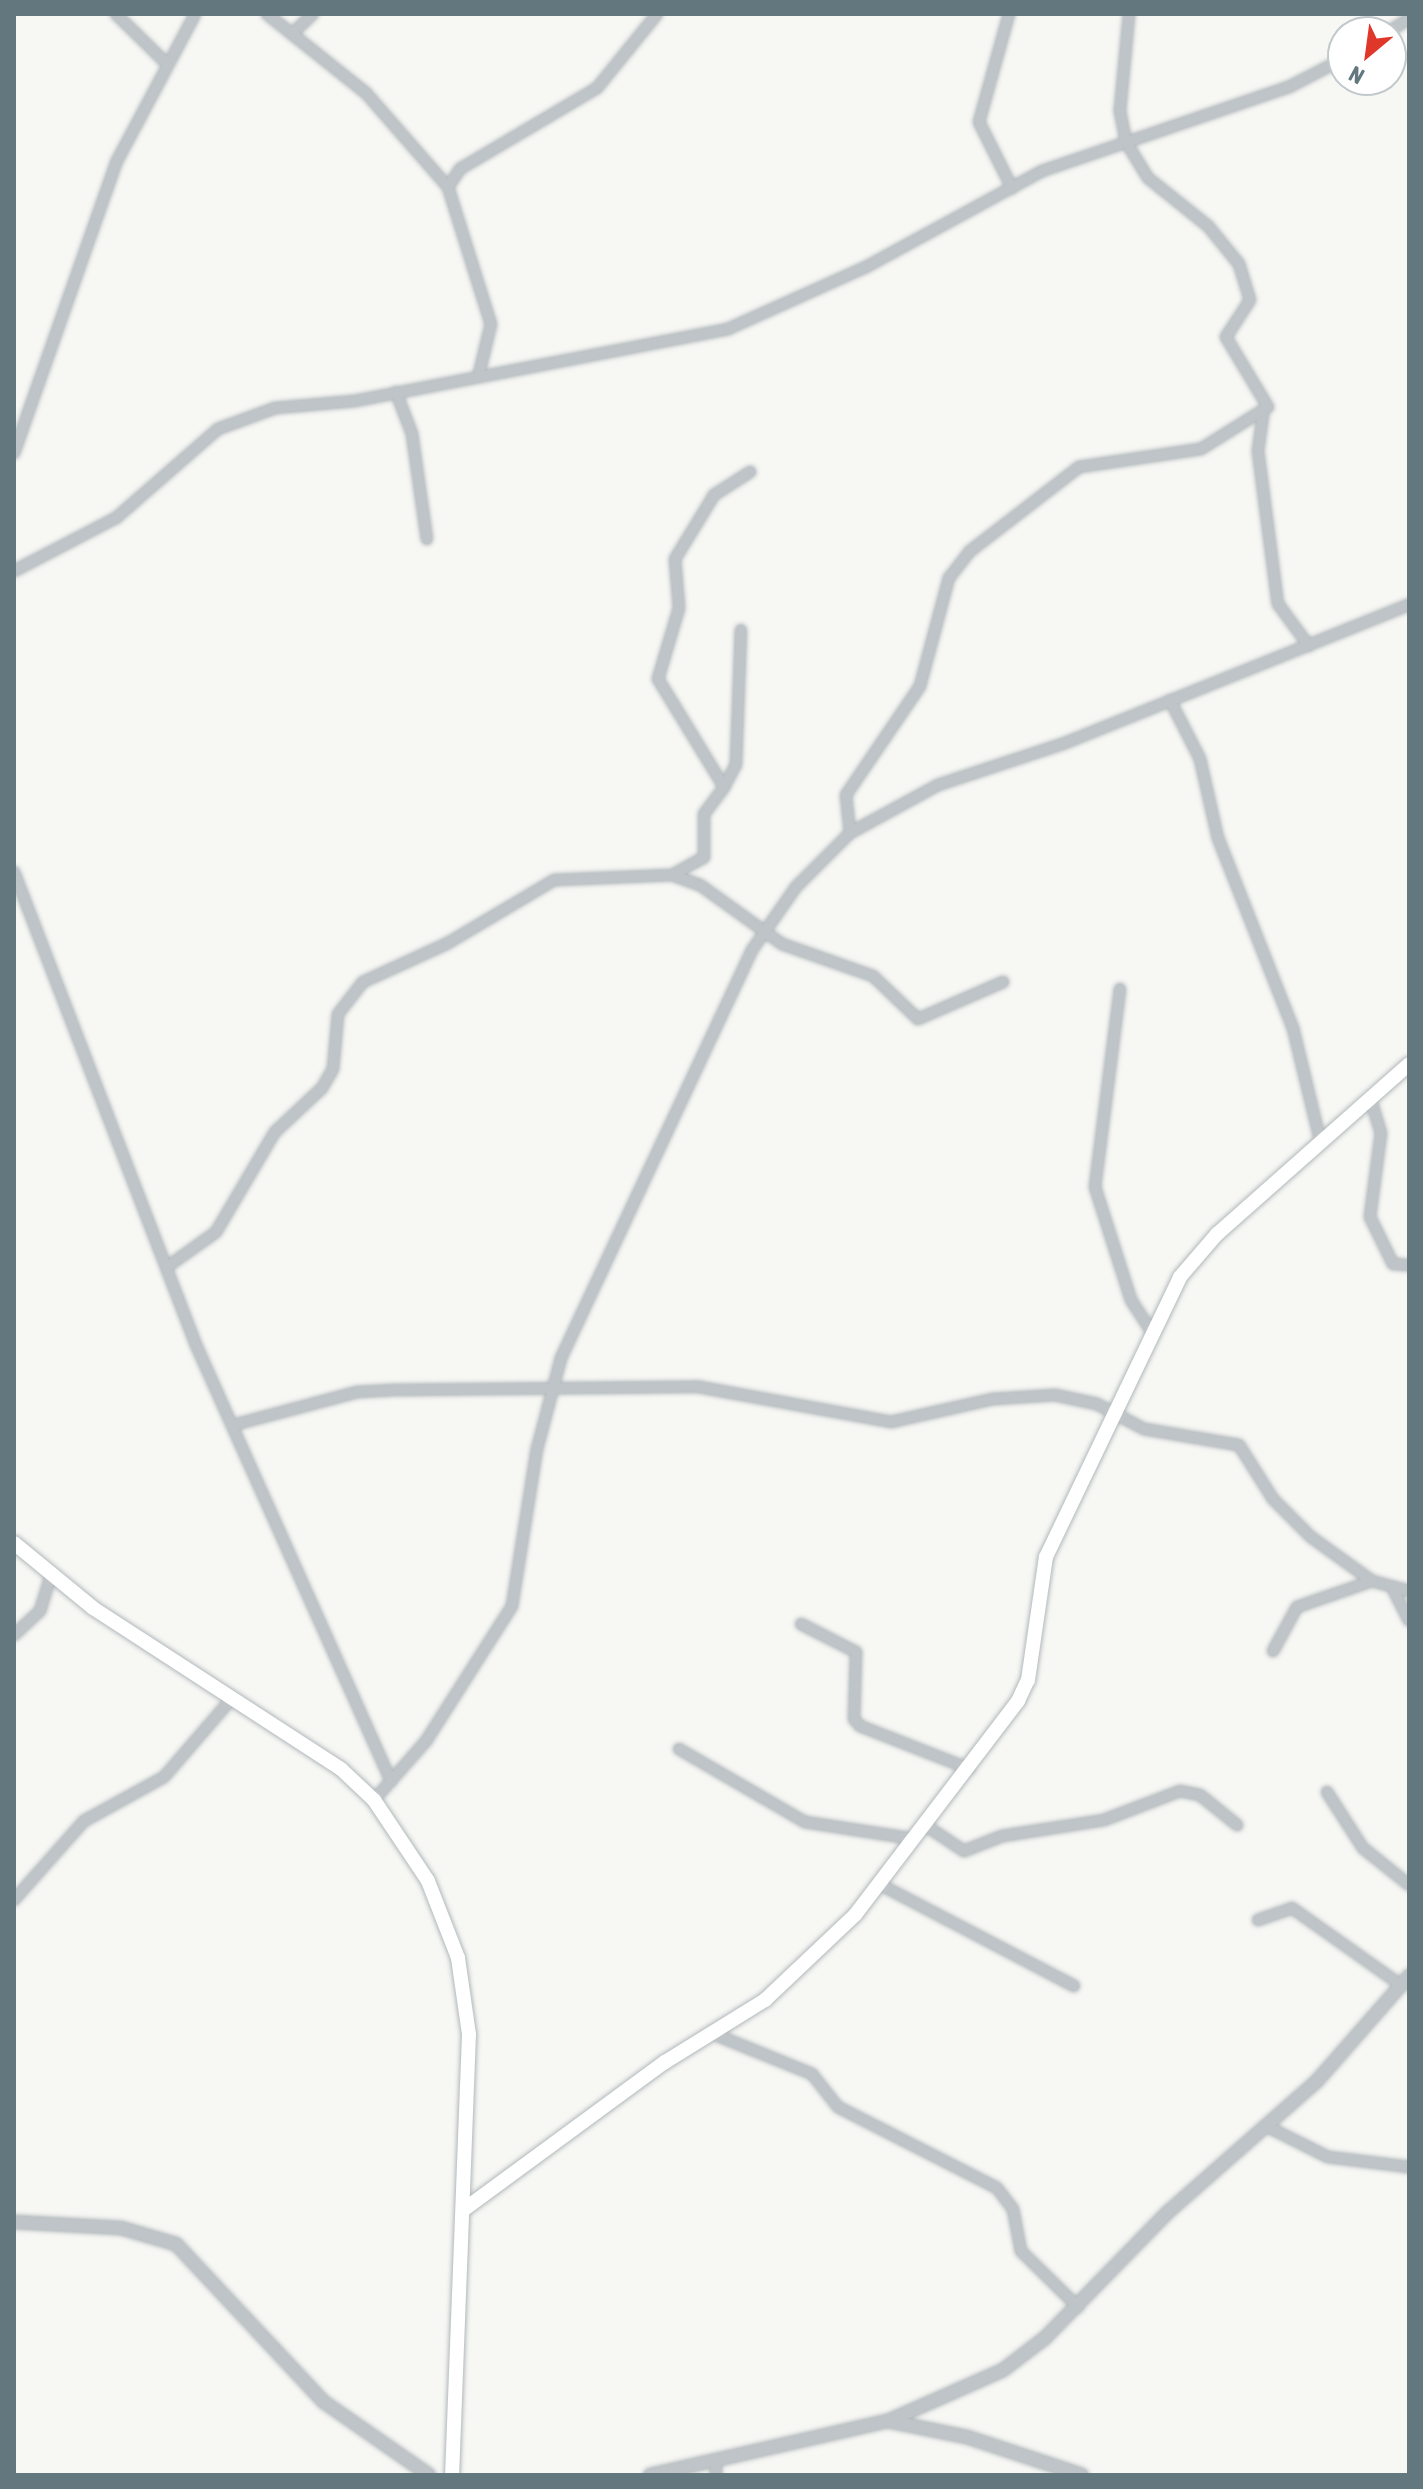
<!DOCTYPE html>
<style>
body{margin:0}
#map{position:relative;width:1423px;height:2489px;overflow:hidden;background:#f7f7f4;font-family:"Asap Condensed",sans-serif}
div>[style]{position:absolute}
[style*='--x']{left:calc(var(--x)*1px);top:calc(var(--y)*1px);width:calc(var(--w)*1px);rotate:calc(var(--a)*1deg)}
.roads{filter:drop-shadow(0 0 2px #b1b8bb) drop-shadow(0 0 2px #b1b8bb)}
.minor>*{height:10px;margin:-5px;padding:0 5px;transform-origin:5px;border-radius:5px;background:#bec4c7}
.tertiary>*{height:12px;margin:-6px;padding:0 6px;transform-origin:6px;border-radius:6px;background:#bec4c7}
.secondary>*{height:14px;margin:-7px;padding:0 7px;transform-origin:7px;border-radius:7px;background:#fff}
span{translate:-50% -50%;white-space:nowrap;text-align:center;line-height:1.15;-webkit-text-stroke:8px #fff;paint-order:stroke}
.frame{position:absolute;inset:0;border:16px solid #63777f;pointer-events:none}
.north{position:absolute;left:1327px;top:16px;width:80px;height:80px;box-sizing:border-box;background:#fff;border:2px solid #c1c9cc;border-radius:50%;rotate:209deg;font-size:22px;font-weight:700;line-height:32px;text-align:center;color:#63777f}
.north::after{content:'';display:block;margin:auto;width:28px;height:36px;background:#e0372b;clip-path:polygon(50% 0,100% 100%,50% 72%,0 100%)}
</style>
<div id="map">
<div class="roads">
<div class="minor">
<div style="--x:116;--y:14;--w:70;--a:44.4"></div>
<div style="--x:267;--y:14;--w:127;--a:38.6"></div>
<div style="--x:366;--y:93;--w:125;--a:48.9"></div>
<div style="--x:448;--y:187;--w:144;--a:72.6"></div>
<div style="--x:491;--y:324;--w:51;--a:103.5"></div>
<div style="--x:1009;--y:14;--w:112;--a:105.5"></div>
<div style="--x:979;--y:122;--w:74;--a:63.4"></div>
<div style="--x:1388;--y:32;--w:25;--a:-32"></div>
<div style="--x:292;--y:34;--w:29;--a:-44"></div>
<div style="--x:448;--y:187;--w:22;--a:-56"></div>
<div style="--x:460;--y:169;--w:159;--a:-30.6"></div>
<div style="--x:597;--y:88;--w:95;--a:-51"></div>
<div style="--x:396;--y:392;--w:45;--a:69.1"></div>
<div style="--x:412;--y:434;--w:106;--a:81.9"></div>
<div style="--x:1263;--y:415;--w:36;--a:98"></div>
<div style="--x:1258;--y:451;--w:154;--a:82.6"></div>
<div style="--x:1278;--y:604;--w:52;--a:53.6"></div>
<div style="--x:14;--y:453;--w:310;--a:-70.6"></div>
<div style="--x:117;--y:161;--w:166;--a:-62"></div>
<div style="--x:14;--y:571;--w:115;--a:-27.5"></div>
<div style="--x:116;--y:518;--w:135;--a:-41.1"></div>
<div style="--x:218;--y:429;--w:61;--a:-20.2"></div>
<div style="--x:275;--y:408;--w:80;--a:-5"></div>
<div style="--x:355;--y:401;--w:380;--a:-10.9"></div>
<div style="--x:728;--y:329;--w:151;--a:-24.2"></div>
<div style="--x:866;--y:267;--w:200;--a:-28.6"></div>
<div style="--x:1042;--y:171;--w:261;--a:-18.8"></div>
<div style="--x:1289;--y:87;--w:61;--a:-27.4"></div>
<div style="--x:1170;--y:700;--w:66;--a:63"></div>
<div style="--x:1200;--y:759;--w:81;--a:77.2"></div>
<div style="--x:1218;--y:838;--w:204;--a:68.5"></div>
<div style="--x:1293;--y:1028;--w:115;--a:76.4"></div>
<div style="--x:724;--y:787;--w:26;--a:-62"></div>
<div style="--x:736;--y:764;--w:134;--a:-87.9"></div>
<div style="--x:850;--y:833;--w:38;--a:-96"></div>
<div style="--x:846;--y:795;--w:132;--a:-55.8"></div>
<div style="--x:920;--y:686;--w:112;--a:-75"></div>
<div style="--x:949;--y:578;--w:33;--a:-52"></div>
<div style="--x:969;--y:552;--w:139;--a:-37.7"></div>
<div style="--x:1079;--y:467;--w:123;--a:-8.4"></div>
<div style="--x:1201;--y:449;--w:79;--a:-32.1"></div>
<div style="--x:1268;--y:407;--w:82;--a:-121"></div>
<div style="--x:1226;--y:337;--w:44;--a:-57"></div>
<div style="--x:1250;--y:300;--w:38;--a:-107"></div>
<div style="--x:1239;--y:264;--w:49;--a:-129.2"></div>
<div style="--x:1208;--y:226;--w:77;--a:-141.3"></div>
<div style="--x:1148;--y:178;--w:42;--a:-121.4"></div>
<div style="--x:1126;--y:142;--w:33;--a:-101"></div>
<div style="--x:1120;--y:110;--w:96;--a:-84.6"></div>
<div style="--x:14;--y:872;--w:507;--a:68.95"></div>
<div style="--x:196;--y:1345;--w:478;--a:65.9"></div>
<div style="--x:672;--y:875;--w:37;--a:-29"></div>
<div style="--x:704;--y:857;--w:43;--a:-90"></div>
<div style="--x:704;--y:814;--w:34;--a:-53"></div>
<div style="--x:724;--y:787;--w:127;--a:-121.4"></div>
<div style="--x:658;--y:679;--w:74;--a:-73.5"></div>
<div style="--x:679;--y:608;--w:49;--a:-94.7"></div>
<div style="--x:675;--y:559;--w:75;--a:-58.6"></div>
<div style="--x:714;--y:495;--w:43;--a:-32.6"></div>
<div style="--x:1120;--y:989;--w:200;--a:97.2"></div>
<div style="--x:1095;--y:1187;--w:119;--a:72.3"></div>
<div style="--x:1131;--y:1300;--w:37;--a:57"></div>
<div style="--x:1370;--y:1097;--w:38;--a:73"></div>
<div style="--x:1381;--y:1133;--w:85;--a:97.5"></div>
<div style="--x:1370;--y:1217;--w:52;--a:63.9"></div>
<div style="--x:1393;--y:1264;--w:16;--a:4"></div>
<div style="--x:167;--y:1267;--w:60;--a:-35.5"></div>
<div style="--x:216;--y:1232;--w:116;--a:-59.5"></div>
<div style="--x:275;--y:1132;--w:64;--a:-43.1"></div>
<div style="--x:322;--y:1088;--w:22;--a:-60"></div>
<div style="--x:333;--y:1069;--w:55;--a:-84.8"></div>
<div style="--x:338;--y:1014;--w:41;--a:-52"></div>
<div style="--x:363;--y:982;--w:94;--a:-24.6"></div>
<div style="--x:448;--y:943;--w:123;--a:-30.7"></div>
<div style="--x:554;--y:880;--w:118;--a:-2.4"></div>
<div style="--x:672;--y:875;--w:30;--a:20"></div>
<div style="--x:700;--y:885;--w:101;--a:35.7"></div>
<div style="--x:782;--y:944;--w:96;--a:19.4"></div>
<div style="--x:873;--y:976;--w:62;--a:43.7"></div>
<div style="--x:918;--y:1019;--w:93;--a:-23.5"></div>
<div style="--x:237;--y:1424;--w:124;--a:-14.9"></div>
<div style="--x:357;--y:1392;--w:37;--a:-3"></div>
<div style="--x:394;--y:1390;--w:305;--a:-0.6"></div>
<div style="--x:699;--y:1387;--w:195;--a:10.3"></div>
<div style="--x:891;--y:1422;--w:105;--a:-12.7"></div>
<div style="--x:993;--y:1399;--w:62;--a:-3.7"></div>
<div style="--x:1055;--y:1395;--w:43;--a:12.1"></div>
<div style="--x:1097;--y:1404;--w:53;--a:28"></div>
<div style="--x:1144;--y:1429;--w:96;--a:9.6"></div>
<div style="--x:1239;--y:1445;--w:64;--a:57.8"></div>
<div style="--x:1273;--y:1499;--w:54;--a:45"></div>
<div style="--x:1311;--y:1537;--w:75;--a:35.8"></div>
<div style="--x:1372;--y:1581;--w:38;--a:15"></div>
<div style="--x:1394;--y:1591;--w:33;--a:63"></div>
<div style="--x:801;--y:1624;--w:62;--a:27"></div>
<div style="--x:856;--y:1652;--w:67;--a:91.7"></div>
<div style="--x:854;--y:1719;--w:9;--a:49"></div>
<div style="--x:860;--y:1726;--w:118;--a:21.4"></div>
<div style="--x:14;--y:1635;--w:35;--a:-43"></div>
<div style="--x:40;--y:1611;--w:38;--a:-73"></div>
<div style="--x:1273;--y:1651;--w:50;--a:-61.4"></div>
<div style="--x:1297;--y:1607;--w:79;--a:-19.1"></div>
<div style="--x:679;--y:1749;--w:146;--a:30.1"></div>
<div style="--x:805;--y:1822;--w:111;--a:8.8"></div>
<div style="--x:1327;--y:1792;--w:67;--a:57.3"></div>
<div style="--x:1363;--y:1848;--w:59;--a:38.8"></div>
<div style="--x:374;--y:1800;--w:79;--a:-48.6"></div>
<div style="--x:426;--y:1741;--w:160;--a:-57.5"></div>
<div style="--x:512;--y:1606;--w:159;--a:-81"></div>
<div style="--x:537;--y:1449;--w:94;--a:-75.2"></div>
<div style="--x:561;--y:1358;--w:450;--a:-64.9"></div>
<div style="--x:752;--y:950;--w:77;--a:-55.1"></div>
<div style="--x:796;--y:887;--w:76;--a:-45"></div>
<div style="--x:850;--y:833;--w:100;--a:-28.6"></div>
<div style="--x:938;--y:785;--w:134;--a:-18.3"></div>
<div style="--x:1065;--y:743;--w:371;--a:-21.9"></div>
<div style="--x:925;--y:1825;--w:47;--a:33.7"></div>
<div style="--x:964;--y:1851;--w:41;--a:-21.5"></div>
<div style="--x:1002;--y:1836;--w:103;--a:-8.9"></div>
<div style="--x:1104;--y:1820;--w:81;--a:-20.9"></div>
<div style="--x:1180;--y:1791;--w:20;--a:11"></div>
<div style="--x:1200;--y:1795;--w:48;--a:39"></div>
<div style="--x:879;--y:1884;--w:220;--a:27.6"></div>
<div style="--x:14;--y:1900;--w:106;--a:-48.5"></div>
<div style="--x:84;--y:1821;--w:91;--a:-28.8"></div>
<div style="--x:164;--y:1777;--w:106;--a:-49.2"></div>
<div style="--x:1258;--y:1920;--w:36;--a:-19"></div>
<div style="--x:1292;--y:1908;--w:135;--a:35.3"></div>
<div style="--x:716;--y:2035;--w:104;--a:22.1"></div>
<div style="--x:812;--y:2074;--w:42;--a:51.8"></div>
<div style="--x:838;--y:2107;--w:178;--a:27"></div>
<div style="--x:997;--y:2188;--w:26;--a:53"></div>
<div style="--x:1013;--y:2209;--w:43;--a:79.2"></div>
<div style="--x:1021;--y:2251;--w:80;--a:44.5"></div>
<div style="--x:1268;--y:2127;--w:67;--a:26.6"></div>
<div style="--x:1328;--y:2157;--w:82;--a:7"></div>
<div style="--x:716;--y:2460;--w:15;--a:90"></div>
</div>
<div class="tertiary">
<div style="--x:14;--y:2222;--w:107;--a:3.2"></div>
<div style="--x:121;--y:2228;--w:57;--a:16.2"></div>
<div style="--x:176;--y:2244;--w:216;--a:46.9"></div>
<div style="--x:324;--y:2402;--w:128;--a:34.8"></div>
<div style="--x:888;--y:2421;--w:126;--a:-23.9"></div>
<div style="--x:1003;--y:2370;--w:53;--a:-37.3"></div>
<div style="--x:1045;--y:2338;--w:176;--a:-45.7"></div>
<div style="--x:1168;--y:2212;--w:198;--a:-41.3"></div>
<div style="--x:1317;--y:2081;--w:140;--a:-48.8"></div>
<div style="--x:650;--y:2475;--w:244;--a:-12.8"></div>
<div style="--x:888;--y:2421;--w:81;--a:11.4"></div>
<div style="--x:967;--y:2437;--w:121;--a:18.3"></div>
</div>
<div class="secondary">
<div style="--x:14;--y:1543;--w:102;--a:39.4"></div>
<div style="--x:93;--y:1608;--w:296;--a:33"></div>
<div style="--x:341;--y:1769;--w:45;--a:43.2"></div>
<div style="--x:374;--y:1800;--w:97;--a:56.3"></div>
<div style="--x:428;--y:1881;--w:83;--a:68.7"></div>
<div style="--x:458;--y:1958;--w:77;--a:81.8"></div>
<div style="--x:469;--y:2034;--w:441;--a:92.2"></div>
<div style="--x:466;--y:2208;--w:247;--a:-36.3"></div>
<div style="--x:665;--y:2062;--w:118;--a:-31.8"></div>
<div style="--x:765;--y:2000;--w:124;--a:-43.4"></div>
<div style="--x:855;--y:1915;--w:269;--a:-52.7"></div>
<div style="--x:1018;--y:1701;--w:23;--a:-65"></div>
<div style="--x:1028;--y:1680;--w:124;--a:-81.7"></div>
<div style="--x:1046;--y:1557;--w:310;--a:-64.4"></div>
<div style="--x:1180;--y:1277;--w:57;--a:-49.3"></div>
<div style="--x:1217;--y:1234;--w:256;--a:-41.5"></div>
</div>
</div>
<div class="frame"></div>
<div class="north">N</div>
</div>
